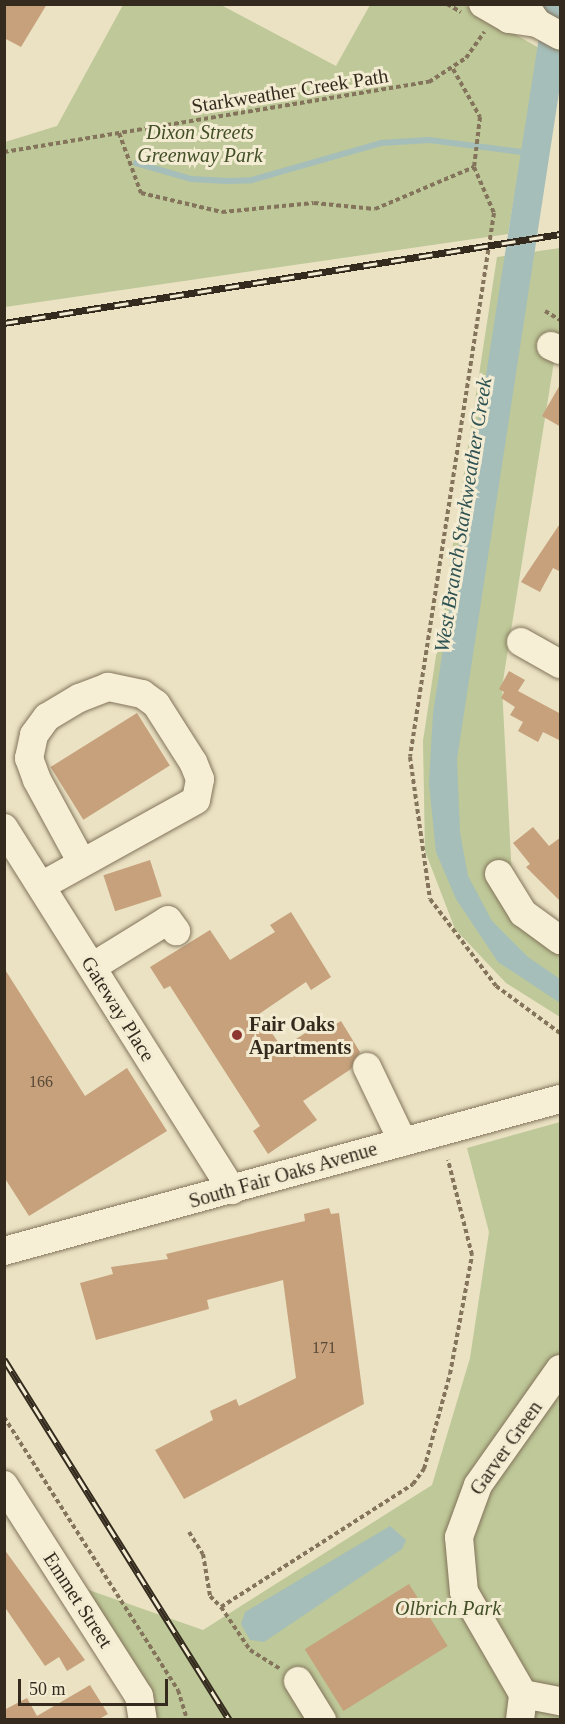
<!DOCTYPE html>
<style>
body{margin:0}
#map{position:relative;width:565px;height:1724px;overflow:hidden;background:#eae2c3;font-family:Georgia,serif}
div>[style]{position:absolute}
[style*='--x']{left:calc(var(--x)*1px);top:calc(var(--y)*1px);width:calc(var(--w)*1px);rotate:calc(var(--a)*1deg)}
.green>*{inset:0;background:#bec898}
.water>*{inset:0;background:#a5beb9}
.stream>*{height:6px;margin:-3px;padding:0 3px;transform-origin:3px;border-radius:3px;background:#a5beb9}
.building>*{inset:0;background:#c6a17c;transform-origin:0 0}
.path>*{height:4px;margin-top:-2px;transform-origin:0;background:repeating-linear-gradient(90deg,#83745b 0 4.5px,transparent 0 7.5px)}
.roads{filter:drop-shadow(0 0 2px #83745b) drop-shadow(0 0 2px #83745b)}
.minor>*{height:28px;margin:-14px;padding:0 14px;transform-origin:14px;border-radius:14px;background:#f6efd6}
.rail>*{height:7px;margin-top:-3.5px;transform-origin:0;background:repeating-linear-gradient(90deg,#f3ecd2 0 14px,#342b1e 0 28px);box-sizing:border-box;border-block:2px solid #342b1e}
.dots>*{width:16px;height:16px;translate:-50% -50%;box-sizing:border-box;border:3px solid #f3ecd2;border-radius:50%}
span{translate:-50% -50%;white-space:nowrap;text-align:center;line-height:1.15;-webkit-text-stroke:6px #f3ecd2;paint-order:stroke}
.number-label{font-size:16px;color:#584836}
.number-label span{-webkit-text-stroke-width:0}
.street-label{font-size:20px;color:#342b1e}
.park-label{font-size:20px;color:#424f27;font-style:italic}
.poi-label{font-size:20px;color:#342b1e;font-weight:700}
.left{translate:0 -50%;text-align:left}
.water-label{font-size:21px;color:#2f5253;font-style:italic}
.frame{position:absolute;inset:0;border:6px solid #342b1e;pointer-events:none}
.scale{position:absolute;left:18px;top:1679px;width:150px;height:27px;box-sizing:border-box;border:3px solid #342b1e;border-top:0;padding-left:8px;font-size:18px;line-height:21px;white-space:nowrap;color:#342b1e;-webkit-text-stroke:4px #f3ecd2;paint-order:stroke}
</style>
<div id="map">
<div class="green">
<div style="clip-path:polygon(123px 5px,221px 5px,336px 66px,370px 5px,464px 5px,539px 48px,508px 234px,5px 307px,5px 142px,57px 126px)"></div>
<div style="clip-path:polygon(560px 248px,560px 324px,502px 687px,512px 878px,560px 948px,560px 1017px,506px 983px,455px 929px,425px 851px,423px 741px,497px 257px)"></div>
<div style="clip-path:polygon(560px 1122px,560px 1719px,143px 1719px,66px 1582px,203px 1630px,432px 1485px,470px 1358px,489px 1232px,467px 1148px)"></div>
</div>
<div class="water">
<div style="clip-path:polygon(544px 5px,560px 5px,560px 86px,457px 759px,460px 832px,468px 876px,492px 921px,528px 957px,560px 979px,560px 1003px,498px 962px,456px 899px,436px 852px,429px 783px,433px 713px)"></div>
<div style="clip-path:polygon(390px 1526px,406px 1540px,402px 1549px,264px 1642px,250px 1640px,241px 1624px,245px 1612px)"></div>
</div>
<div class="stream">
<div style="--x:136;--y:163;--w:57;--a:16.2"></div>
<div style="--x:191;--y:179;--w:36;--a:3"></div>
<div style="--x:227;--y:181;--w:25;--a:-2"></div>
<div style="--x:252;--y:180;--w:134;--a:-16"></div>
<div style="--x:381;--y:143;--w:48;--a:-3.6"></div>
<div style="--x:429;--y:140;--w:101;--a:7.4"></div>
</div>
<div class="building">
<div style="clip-path:polygon(4px 4px,47px 4px,21px 47px,4px 38px)"></div>
<div style="clip-path:polygon(561px 383px,561px 427px,542px 416px)"></div>
<div style="clip-path:polygon(561px 522px,561px 572px,553px 568px,540px 592px,521px 582px)"></div>
<div style="clip-path:polygon(509px 671px,525px 680px,518px 691px,561px 714px,561px 741px,543px 732px,538px 742px,518px 731px,523px 722px,510px 715px,515px 707px,501px 698px,504px 692px,499px 689px)"></div>
<div style="left:137px;top:713px;width:62px;height:102px;rotate:58deg"></div>
<div style="clip-path:polygon(533px 827px,549px 846px,561px 837px,561px 902px,526px 867px,530px 864px,513px 843px)"></div>
<div style="left:150px;top:860px;width:38px;height:49px;rotate:72deg"></div>
<div style="clip-path:polygon(291px 912px,331px 977px,311px 990px,306px 982px,259px 1014px,282px 1048px,324px 1021px,329px 1028px,341px 1021px,360px 1052px,351px 1069px,303px 1101px,317px 1120px,268px 1154px,253px 1131px,260px 1126px,170px 986px,164px 989px,150px 967px,210px 930px,230px 960px,275px 932px,270px 925px)"></div>
<div style="clip-path:polygon(4px 968px,85px 1096px,127px 1068px,167px 1131px,29px 1216px,4px 1177px)"></div>
<div style="clip-path:polygon(329px 1208px,331px 1214px,339px 1213px,364px 1404px,184px 1499px,155px 1450px,213px 1420px,210px 1411px,236px 1399px,239px 1406px,296px 1378px,283px 1280px,207px 1300px,209px 1309px,96px 1340px,80px 1283px,113px 1274px,111px 1267px,168px 1259px,166px 1254px,305px 1221px,304px 1214px)"></div>
<div style="clip-path:polygon(4px 1549px,85px 1660px,67px 1671px,59px 1657px,45px 1666px,4px 1606px)"></div>
<div style="left:409px;top:1584px;width:73px;height:123px;rotate:58deg"></div>
<div style="clip-path:polygon(90px 1685px,108px 1714px,99px 1719px,4px 1719px,4px 1710px,27px 1698px,37px 1716px)"></div>
</div>
<div class="path">
<div style="--x:447;--y:4;--w:16;--a:30"></div>
<div style="--x:453;--y:69;--w:55;--a:60.6"></div>
<div style="--x:480;--y:117;--w:50;--a:96.8"></div>
<div style="--x:474;--y:167;--w:50;--a:66.5"></div>
<div style="--x:494;--y:213;--w:550;--a:98.78"></div>
<div style="--x:410;--y:757;--w:143;--a:82"></div>
<div style="--x:430;--y:899;--w:109;--a:52.8"></div>
<div style="--x:496;--y:986;--w:79;--a:36.3"></div>
<div style="--x:119;--y:133;--w:64;--a:69.9"></div>
<div style="--x:141;--y:193;--w:83;--a:13.2"></div>
<div style="--x:222;--y:212;--w:92;--a:-5.6"></div>
<div style="--x:314;--y:203;--w:61;--a:5.6"></div>
<div style="--x:375;--y:209;--w:108;--a:-23"></div>
<div style="--x:4;--y:152;--w:431;--a:-9.4"></div>
<div style="--x:429;--y:82;--w:44;--a:-33"></div>
<div style="--x:466;--y:58;--w:32;--a:-55"></div>
<div style="--x:545;--y:311;--w:17;--a:31"></div>
<div style="--x:4;--y:1417;--w:324;--a:57.5"></div>
<div style="--x:178;--y:1690;--w:31;--a:73"></div>
<div style="--x:189;--y:1532;--w:26;--a:58"></div>
<div style="--x:203;--y:1554;--w:43;--a:80.5"></div>
<div style="--x:210;--y:1596;--w:16;--a:45"></div>
<div style="--x:221;--y:1607;--w:228;--a:-32.6"></div>
<div style="--x:413;--y:1484;--w:19;--a:-54"></div>
<div style="--x:424;--y:1469;--w:98;--a:-74.7"></div>
<div style="--x:450;--y:1374;--w:121;--a:-79.5"></div>
<div style="--x:472;--y:1255;--w:98;--a:-104.2"></div>
<div style="--x:221;--y:1607;--w:52;--a:56"></div>
<div style="--x:250;--y:1650;--w:36;--a:32"></div>
</div>
<div class="roads">
<div class="minor">
<div style="--x:483;--y:4;--w:30;--a:30"></div>
<div style="--x:509;--y:19;--w:28;--a:8"></div>
<div style="--x:526;--y:7;--w:19;--a:55"></div>
<div style="--x:537;--y:23;--w:26;--a:29"></div>
<div style="--x:551;--y:346;--w:10;--a:24"></div>
<div style="--x:521;--y:642;--w:45;--a:29.4"></div>
<div style="--x:4;--y:828;--w:428;--a:57.8"></div>
<div style="--x:499;--y:874;--w:46;--a:58.4"></div>
<div style="--x:523;--y:913;--w:46;--a:36.1"></div>
<div style="--x:41;--y:886;--w:177;--a:-29"></div>
<div style="--x:196;--y:800;--w:21;--a:-79"></div>
<div style="--x:200;--y:779;--w:18;--a:-112"></div>
<div style="--x:193;--y:762;--w:69;--a:-122.5"></div>
<div style="--x:156;--y:704;--w:17;--a:-144"></div>
<div style="--x:142;--y:694;--w:35;--a:-168"></div>
<div style="--x:108;--y:687;--w:31;--a:159"></div>
<div style="--x:79;--y:698;--w:37;--a:149"></div>
<div style="--x:47;--y:717;--w:22;--a:126"></div>
<div style="--x:34;--y:735;--w:24;--a:102"></div>
<div style="--x:29;--y:758;--w:23;--a:70"></div>
<div style="--x:37;--y:780;--w:94;--a:61.5"></div>
<div style="--x:92;--y:967;--w:89;--a:-31.7"></div>
<div style="--x:168;--y:920;--w:14;--a:54"></div>
<div style="--x:367;--y:1067;--w:83;--a:64.4"></div>
<div style="--x:4;--y:1251;--w:576;--a:-15.29"></div>
<div style="--x:4;--y:1485;--w:250;--a:57.4"></div>
<div style="--x:139;--y:1696;--w:24;--a:81"></div>
<div style="--x:298;--y:1681;--w:46;--a:58.4"></div>
<div style="--x:523;--y:1694;--w:118;--a:-120"></div>
<div style="--x:464;--y:1592;--w:55;--a:-95.2"></div>
<div style="--x:459;--y:1537;--w:55;--a:-69.9"></div>
<div style="--x:478;--y:1485;--w:142;--a:-54.7"></div>
<div style="--x:523;--y:1694;--w:38;--a:11"></div>
<div style="--x:520;--y:1720;--w:26;--a:-83"></div>
</div>
</div>
<div class="rail">
<div style="--x:4;--y:323;--w:563;--a:-9.09"></div>
<div style="--x:4;--y:1359;--w:426;--a:58"></div>
</div>
<div class="dots">
<div style="left:237px;top:1035px;background:#8e3730"></div>
</div>
<div class="number-label">
<span style="left:41px;top:1082px">166</span>
<span style="left:324px;top:1348px">171</span>
</div>
<div class="street-label">
<span style="left:290px;top:91px;rotate:-9deg">Starkweather Creek Path</span>
<span style="left:118px;top:1009px;rotate:58deg">Gateway Place</span>
<span style="left:283px;top:1175px;rotate:-16deg">South Fair Oaks Avenue</span>
<span style="left:506px;top:1448px;rotate:-55deg">Garver Green</span>
<span style="left:78px;top:1600px;rotate:57deg">Emmet Street</span>
</div>
<div class="park-label">
<span style="left:200px;top:144px">Dixon Streets<br>Greenway Park</span>
<span style="left:448px;top:1608px">Olbrich Park</span>
</div>
<div class="poi-label">
<span class="left" style="left:249px;top:1036px">Fair Oaks<br>Apartments</span>
</div>
<div class="water-label">
<span style="left:463px;top:515px;rotate:-81deg">West Branch Starkweather Creek</span>
</div>
<div class="frame"></div>
<div class="scale">50 m</div>
</div>
